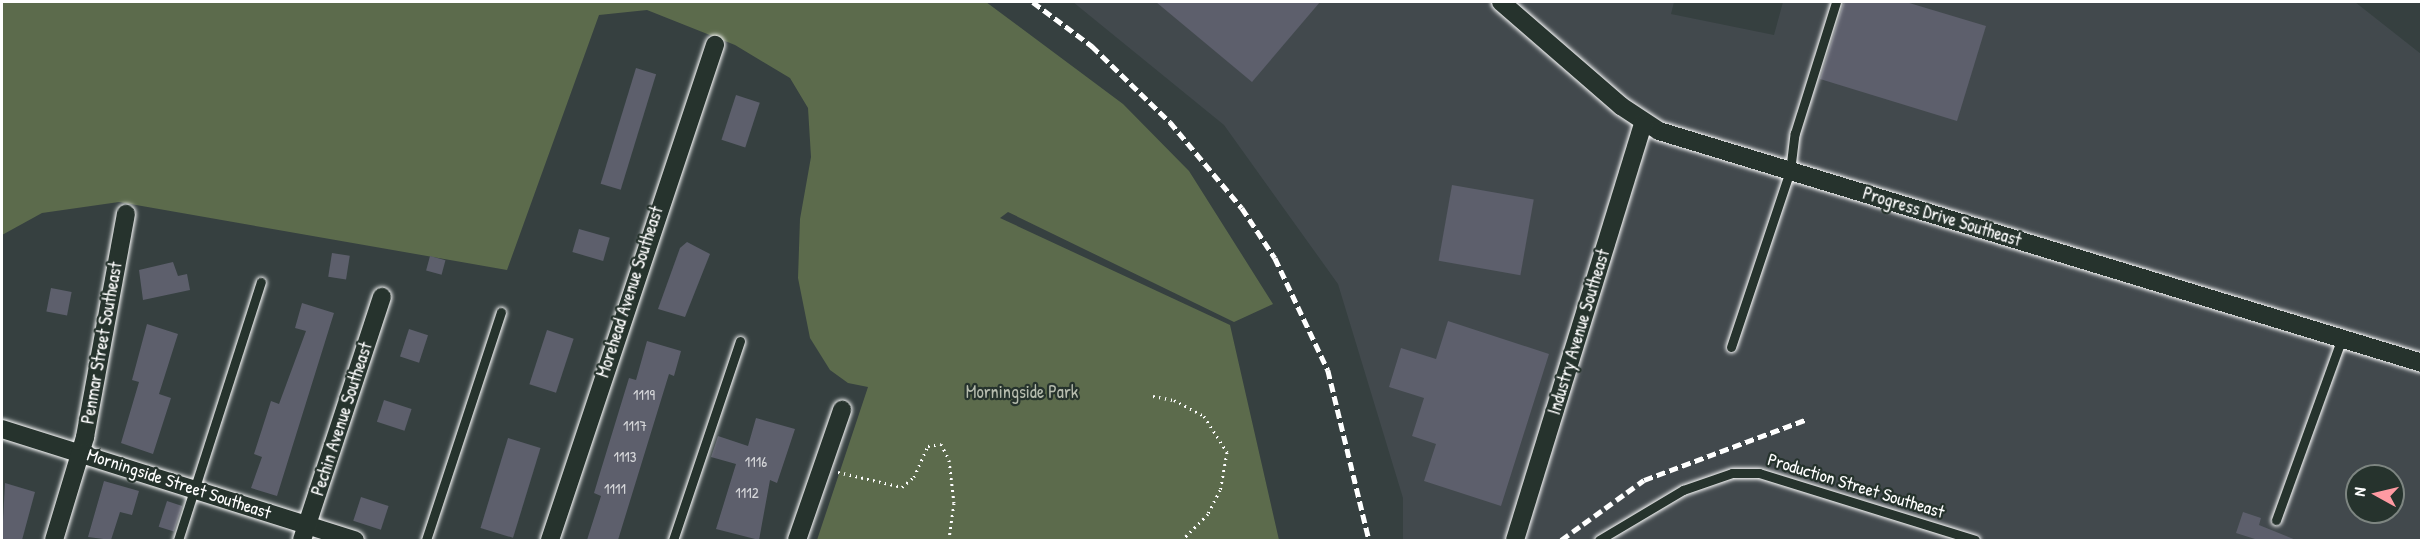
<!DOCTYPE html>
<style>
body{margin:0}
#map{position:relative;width:2423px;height:542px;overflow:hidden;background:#364040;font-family:"Patrick Hand",sans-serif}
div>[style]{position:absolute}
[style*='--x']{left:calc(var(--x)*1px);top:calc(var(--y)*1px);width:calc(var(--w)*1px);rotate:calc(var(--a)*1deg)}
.built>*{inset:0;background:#42494d}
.green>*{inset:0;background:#5c6b4c}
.building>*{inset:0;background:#5d5f6c;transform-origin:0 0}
.path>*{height:3px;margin-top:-1.5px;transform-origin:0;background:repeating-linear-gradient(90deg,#fff 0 1.5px,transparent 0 6px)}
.roads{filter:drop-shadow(0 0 2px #fff) drop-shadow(0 0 2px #fff)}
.service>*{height:9px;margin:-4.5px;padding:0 4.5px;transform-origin:4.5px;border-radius:4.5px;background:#26332d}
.minor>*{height:18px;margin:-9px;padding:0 9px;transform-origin:9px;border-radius:9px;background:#26332d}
.rail>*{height:4.5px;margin-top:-2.25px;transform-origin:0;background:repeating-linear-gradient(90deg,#fff 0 9px,transparent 0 13.5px)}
span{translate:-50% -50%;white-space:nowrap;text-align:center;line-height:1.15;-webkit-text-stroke:4.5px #26332d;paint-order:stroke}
.number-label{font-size:15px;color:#d6d7da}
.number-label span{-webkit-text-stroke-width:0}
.street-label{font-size:18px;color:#fff}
.park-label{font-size:18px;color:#b6bcae}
.frame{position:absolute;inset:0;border:3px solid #fff;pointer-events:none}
.north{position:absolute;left:2345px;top:464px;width:60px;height:60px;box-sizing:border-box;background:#26332d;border:2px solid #7d8581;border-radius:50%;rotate:278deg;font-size:16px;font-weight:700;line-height:24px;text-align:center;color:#fff}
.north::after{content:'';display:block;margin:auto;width:21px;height:27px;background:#ff9aa2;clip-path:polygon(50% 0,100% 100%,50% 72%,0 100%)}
</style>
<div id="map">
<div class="built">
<div style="clip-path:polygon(evenodd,1073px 2px,1674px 2px,1671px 14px,1774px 35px,1783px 2px,2355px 2px,2421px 54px,2421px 540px,1403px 540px,1403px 498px,1338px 284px,1224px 125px,1073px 2px,2357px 476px,2393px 476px,2393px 512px,2357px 512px,2357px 476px)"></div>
</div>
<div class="green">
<div style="clip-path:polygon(2px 2px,986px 2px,1123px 104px,1189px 171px,1273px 304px,1234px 322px,1008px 212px,1000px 218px,1230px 325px,1279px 540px,817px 540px,868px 387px,848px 383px,830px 370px,810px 338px,798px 278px,800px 219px,811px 157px,808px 108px,790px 78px,735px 45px,647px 10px,599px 15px,507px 270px,119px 202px,42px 213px,2px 235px)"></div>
</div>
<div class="building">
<div style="clip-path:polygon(1156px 2px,1320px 2px,1252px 82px)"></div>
<div style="clip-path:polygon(1844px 2px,1906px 2px,1986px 26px,1957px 121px,1820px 79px)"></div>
<div style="left:636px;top:68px;width:21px;height:121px;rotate:17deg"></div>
<div style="left:736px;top:95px;width:25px;height:47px;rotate:18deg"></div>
<div style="left:1452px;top:185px;width:83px;height:77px;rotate:10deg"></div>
<div style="left:579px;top:229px;width:32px;height:24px;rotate:16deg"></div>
<div style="clip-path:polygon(687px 242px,710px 254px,685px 317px,658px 309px,680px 248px)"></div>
<div style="left:332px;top:253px;width:18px;height:24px;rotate:9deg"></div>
<div style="left:430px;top:256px;width:16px;height:15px;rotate:15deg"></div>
<div style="clip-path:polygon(173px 262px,178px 276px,187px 274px,190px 290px,143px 300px,139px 270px)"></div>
<div style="left:51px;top:288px;width:21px;height:24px;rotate:11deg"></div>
<div style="clip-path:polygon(302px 303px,334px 313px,277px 496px,251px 488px,262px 457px,254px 454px,271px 401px,279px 404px,306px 331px,295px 328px)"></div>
<div style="clip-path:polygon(1448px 321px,1549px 354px,1501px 506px,1424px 481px,1436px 444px,1412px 436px,1424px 398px,1389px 387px,1401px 348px,1436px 359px)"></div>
<div style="clip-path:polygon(147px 324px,178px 334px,159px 394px,171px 398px,153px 454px,121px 443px,139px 382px,132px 380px)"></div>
<div style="left:409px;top:329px;width:20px;height:29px;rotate:18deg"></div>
<div style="left:547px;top:330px;width:28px;height:57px;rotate:18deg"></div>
<div style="clip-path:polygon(647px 341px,681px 351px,674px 376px,669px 374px,618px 540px,587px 540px,601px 496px,594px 493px,600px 473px,629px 378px,636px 380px)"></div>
<div style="left:384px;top:400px;width:29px;height:23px;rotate:18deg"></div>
<div style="clip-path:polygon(756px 418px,795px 429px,777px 483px,770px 480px,759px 540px,716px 529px,736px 464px,711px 457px,718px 436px,748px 446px)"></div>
<div style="left:508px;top:438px;width:34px;height:94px;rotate:17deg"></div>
<div style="clip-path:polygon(104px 481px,139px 491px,132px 515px,120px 512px,111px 540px,88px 537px)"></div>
<div style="clip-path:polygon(5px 483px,35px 492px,22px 540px,2px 540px)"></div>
<div style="left:361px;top:497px;width:29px;height:25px;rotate:18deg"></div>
<div style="left:167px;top:501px;width:16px;height:27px;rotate:18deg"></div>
<div style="clip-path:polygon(2243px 512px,2261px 518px,2259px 525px,2296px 540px,2258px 540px,2236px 533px)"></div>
</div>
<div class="path">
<div style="--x:1153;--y:396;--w:21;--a:11"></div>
<div style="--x:1174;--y:400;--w:34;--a:28"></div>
<div style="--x:1204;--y:416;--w:43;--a:57.4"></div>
<div style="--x:1227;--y:452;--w:39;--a:100"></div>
<div style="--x:1220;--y:490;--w:27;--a:117"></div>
<div style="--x:1208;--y:514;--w:37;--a:135"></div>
<div style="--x:838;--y:472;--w:66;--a:13.2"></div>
<div style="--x:902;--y:487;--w:16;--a:-40"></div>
<div style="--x:914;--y:477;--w:34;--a:-66"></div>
<div style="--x:928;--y:446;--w:13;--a:-9"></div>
<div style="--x:941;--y:444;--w:18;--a:63"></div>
<div style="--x:949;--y:460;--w:43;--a:83.4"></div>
<div style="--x:954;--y:503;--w:37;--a:98"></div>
</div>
<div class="roads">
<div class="service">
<div style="--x:1731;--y:347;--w:186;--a:-71.5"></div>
<div style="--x:1790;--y:171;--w:38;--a:-83"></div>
<div style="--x:1795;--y:133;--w:137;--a:-72.6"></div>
<div style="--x:2276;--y:520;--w:194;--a:-70.1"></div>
<div style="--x:178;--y:540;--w:271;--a:-72.2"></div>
<div style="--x:426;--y:540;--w:240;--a:-71.8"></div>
<div style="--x:673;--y:540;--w:210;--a:-71.4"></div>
<div style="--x:1599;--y:540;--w:98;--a:-30.8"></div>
<div style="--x:1683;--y:490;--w:52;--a:-19.1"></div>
<div style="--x:1732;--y:473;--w:27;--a:0"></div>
<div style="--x:1759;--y:473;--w:226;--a:17.2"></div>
</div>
<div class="minor">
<div style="--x:1501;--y:2;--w:159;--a:40.9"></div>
<div style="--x:1621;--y:106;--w:45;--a:33.3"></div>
<div style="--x:1659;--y:131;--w:797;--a:16.91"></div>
<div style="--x:2;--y:429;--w:370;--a:17.5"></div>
<div style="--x:54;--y:540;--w:108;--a:-73.2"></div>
<div style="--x:85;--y:437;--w:227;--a:-79.6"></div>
<div style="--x:302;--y:540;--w:256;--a:-71.8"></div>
<div style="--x:550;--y:540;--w:522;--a:-71.57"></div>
<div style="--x:797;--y:540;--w:138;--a:-70.9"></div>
<div style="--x:1515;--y:540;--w:436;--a:-72.9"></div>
</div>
</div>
<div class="rail">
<div style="--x:1033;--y:2;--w:74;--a:36.7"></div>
<div style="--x:1092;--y:46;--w:109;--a:44.3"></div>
<div style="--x:1170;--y:122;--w:112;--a:50.1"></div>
<div style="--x:1242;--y:208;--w:60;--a:56.6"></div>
<div style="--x:1275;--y:258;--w:124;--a:64.7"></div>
<div style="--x:1328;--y:370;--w:175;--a:76.4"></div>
<div style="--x:1561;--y:540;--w:102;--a:-35.9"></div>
<div style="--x:1644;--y:480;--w:174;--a:-20.5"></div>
</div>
<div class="number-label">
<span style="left:644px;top:395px">1119</span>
<span style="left:635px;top:426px">1117</span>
<span style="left:625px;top:457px">1113</span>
<span style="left:756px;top:462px">1116</span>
<span style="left:615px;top:489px">1111</span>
<span style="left:747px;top:493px">1112</span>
</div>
<div class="street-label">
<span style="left:1942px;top:217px;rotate:17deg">Progress Drive Southeast</span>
<span style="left:630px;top:292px;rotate:-72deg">Morehead Avenue Southeast</span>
<span style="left:1579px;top:332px;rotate:-73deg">Industry Avenue Southeast</span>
<span style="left:102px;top:343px;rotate:-80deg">Penmar Street Southeast</span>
<span style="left:342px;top:419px;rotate:-72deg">Pechin Avenue Southeast</span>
<span style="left:179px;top:484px;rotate:18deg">Morningside Street Southeast</span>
<span style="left:1856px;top:486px;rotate:17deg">Production Street Southeast</span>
</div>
<div class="park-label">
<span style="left:1022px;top:392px">Morningside Park</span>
</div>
<div class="frame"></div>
<div class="north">N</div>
</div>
